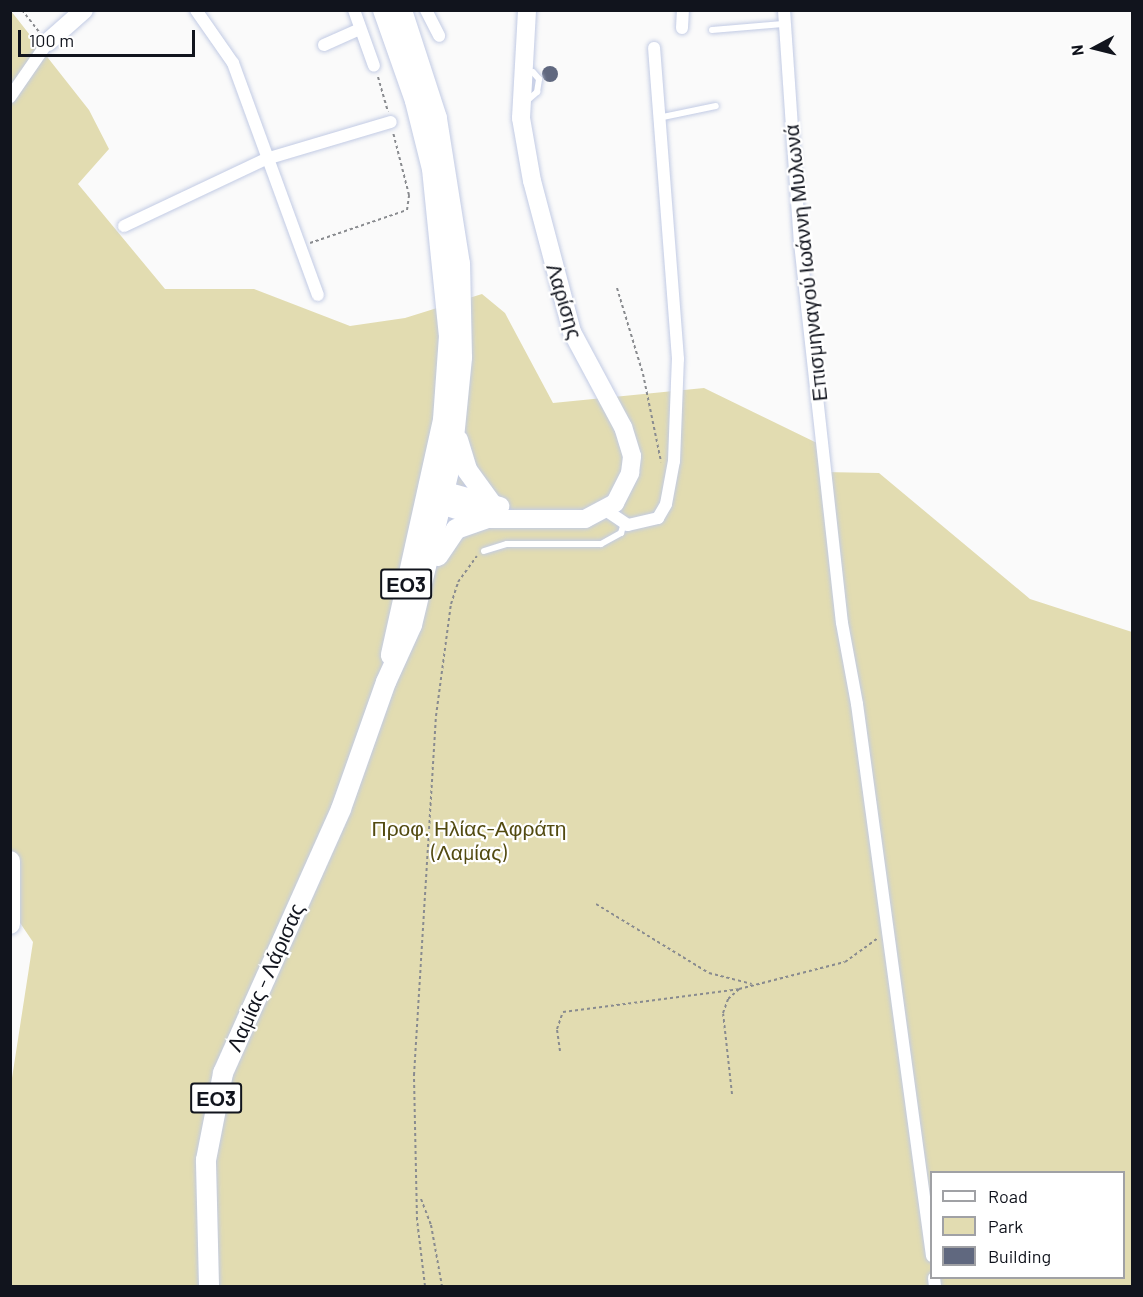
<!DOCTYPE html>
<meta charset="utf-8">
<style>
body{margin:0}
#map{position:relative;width:1143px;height:1297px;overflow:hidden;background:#fafafa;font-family:Barlow,sans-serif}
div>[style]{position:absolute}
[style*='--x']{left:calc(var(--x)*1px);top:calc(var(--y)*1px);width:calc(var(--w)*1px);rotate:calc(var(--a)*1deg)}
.green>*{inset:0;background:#e2dcb1}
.building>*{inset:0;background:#60687f}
.round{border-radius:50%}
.path>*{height:2px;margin-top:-1px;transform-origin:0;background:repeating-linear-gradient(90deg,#898b8f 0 3px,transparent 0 6px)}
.roads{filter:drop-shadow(0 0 2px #c2cbe4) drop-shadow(0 0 2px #c2cbe4)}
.lane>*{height:6px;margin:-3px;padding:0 3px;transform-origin:3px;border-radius:3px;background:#fff}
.street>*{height:12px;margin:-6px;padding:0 6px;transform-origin:6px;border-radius:6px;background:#fff}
.secondary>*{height:18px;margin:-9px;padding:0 9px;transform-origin:9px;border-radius:9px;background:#fff}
.primary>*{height:20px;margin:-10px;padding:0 10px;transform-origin:10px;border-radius:10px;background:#fff}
span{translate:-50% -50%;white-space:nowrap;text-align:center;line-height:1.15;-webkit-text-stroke:4.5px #fff;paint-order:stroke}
.shield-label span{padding:2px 4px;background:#fff;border:2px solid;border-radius:4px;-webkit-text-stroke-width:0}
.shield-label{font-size:20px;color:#11141d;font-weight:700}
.street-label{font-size:21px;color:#11141d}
.park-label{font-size:21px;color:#524a10}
.frame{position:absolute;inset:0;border:12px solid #11141d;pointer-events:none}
.legend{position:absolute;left:930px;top:1171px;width:195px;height:108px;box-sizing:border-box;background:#fff;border:2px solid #a0a1a5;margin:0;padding:8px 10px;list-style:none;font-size:18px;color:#11141d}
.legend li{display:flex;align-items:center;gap:12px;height:30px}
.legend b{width:30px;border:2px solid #a0a1a5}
.north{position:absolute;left:1065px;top:18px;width:60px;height:60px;-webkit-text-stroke:4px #fff;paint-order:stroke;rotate:263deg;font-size:16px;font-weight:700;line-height:24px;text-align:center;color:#11141d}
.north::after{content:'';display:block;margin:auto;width:21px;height:27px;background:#11141d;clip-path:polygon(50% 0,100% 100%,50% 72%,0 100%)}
.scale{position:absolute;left:18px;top:30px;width:177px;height:27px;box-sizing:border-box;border:3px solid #11141d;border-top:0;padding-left:8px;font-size:18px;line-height:21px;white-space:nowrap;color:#11141d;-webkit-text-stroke:4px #fff;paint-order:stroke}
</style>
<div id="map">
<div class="green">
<div style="clip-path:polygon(evenodd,11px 11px,89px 110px,109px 149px,78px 184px,165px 289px,254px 289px,350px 326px,405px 318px,482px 294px,505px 313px,553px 403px,704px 388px,819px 444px,823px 472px,879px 473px,1030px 599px,1132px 632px,1132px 1286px,11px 1286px,10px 1091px,33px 942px,10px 908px,11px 11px,932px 1172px,1124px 1172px,1124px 1278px,932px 1278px,932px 1172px)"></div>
</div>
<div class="building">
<div class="round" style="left:542px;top:66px;width:16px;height:16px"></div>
</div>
<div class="path">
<div style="--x:22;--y:10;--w:28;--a:52"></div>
<div style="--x:378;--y:77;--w:36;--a:74"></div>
<div style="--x:310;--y:243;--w:102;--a:-18.8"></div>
<div style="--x:407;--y:210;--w:15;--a:-82"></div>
<div style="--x:409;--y:195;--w:65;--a:-104.3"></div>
<div style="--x:617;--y:288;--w:90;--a:73.2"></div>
<div style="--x:643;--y:374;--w:90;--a:78.4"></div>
<div style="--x:596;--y:904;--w:132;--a:31.4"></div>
<div style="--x:709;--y:973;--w:44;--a:14.3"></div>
<div style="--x:560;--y:1051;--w:22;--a:-98"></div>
<div style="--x:557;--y:1029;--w:18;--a:-71"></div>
<div style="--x:563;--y:1012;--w:177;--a:-7.4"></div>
<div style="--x:739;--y:989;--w:109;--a:-14.3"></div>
<div style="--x:845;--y:962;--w:41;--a:-36"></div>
<div style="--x:732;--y:1094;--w:81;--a:-96.3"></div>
<div style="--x:723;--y:1013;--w:15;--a:-70"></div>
<div style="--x:728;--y:999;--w:15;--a:-42"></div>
<div style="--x:421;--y:1199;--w:28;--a:69"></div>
<div style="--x:431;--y:1225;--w:62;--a:79.8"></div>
<div style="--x:425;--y:1286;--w:66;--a:-96.9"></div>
<div style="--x:417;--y:1220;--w:145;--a:-91.2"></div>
<div style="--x:414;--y:1075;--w:360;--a:-86.5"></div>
<div style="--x:436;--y:716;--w:113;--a:-82.4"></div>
<div style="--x:451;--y:604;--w:23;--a:-72"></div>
<div style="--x:458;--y:582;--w:32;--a:-54"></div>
</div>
<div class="roads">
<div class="lane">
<div style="--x:712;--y:30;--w:71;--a:-4.8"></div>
<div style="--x:529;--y:99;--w:11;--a:-41"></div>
<div style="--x:537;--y:92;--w:13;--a:-81"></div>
<div style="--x:539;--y:79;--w:9;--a:-131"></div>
<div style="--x:658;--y:118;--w:59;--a:-11.7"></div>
<div style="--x:484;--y:551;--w:24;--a:-17"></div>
<div style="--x:507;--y:544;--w:94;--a:0"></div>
<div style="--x:601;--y:544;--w:23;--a:-29"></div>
<div style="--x:621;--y:533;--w:10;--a:-73"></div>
</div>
<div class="street">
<div style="--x:196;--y:10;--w:65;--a:55.1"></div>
<div style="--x:233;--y:63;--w:247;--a:69.9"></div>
<div style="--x:354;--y:10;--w:59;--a:70.3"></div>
<div style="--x:426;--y:10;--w:29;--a:63"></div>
<div style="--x:784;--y:10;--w:234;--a:86.1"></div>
<div style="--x:800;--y:243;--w:382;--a:83.7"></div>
<div style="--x:842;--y:623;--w:82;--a:79.5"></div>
<div style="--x:857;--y:704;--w:557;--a:82.26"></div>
<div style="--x:682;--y:28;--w:18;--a:-87"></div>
<div style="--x:324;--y:45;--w:39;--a:-24"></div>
<div style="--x:10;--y:97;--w:67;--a:-55.4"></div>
<div style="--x:124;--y:226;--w:157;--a:-25.3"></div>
<div style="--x:266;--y:159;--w:130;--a:-16.5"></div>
<div style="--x:607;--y:511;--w:25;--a:34"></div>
<div style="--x:628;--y:525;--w:31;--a:-13"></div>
<div style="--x:658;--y:518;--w:16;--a:-60"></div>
<div style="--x:666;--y:504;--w:44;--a:-79.5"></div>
<div style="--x:674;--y:461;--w:102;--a:-87.8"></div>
<div style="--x:678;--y:359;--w:312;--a:-94.4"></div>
<div style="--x:934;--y:1278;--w:8;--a:83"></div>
</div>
<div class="secondary">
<div style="--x:48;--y:42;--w:48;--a:-41.6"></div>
<div style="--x:431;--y:487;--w:72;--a:15.4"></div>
<div style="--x:428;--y:501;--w:60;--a:17.5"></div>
<div style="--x:485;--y:519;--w:100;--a:0"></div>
<div style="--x:585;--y:519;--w:34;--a:-28"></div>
<div style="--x:615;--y:503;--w:34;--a:-63"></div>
<div style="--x:630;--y:473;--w:17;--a:-83"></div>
<div style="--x:632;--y:456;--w:30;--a:-107"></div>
<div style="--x:623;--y:427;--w:108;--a:-118.2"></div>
<div style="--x:572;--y:332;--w:156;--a:-104.8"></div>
<div style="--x:532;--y:181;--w:64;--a:-99.9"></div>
<div style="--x:521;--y:118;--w:108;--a:-86.8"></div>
</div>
<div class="primary">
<div style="--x:383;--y:10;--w:96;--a:70.6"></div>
<div style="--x:415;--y:101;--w:70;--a:76"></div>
<div style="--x:432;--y:169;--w:168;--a:84.2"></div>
<div style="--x:449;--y:336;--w:84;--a:94.1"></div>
<div style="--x:443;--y:420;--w:241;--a:102.5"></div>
<div style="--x:458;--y:440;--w:31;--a:73"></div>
<div style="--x:467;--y:470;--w:41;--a:54"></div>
<div style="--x:438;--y:556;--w:32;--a:-56"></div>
<div style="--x:456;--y:529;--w:31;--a:-19"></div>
<div style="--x:10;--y:861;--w:63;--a:90"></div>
<div style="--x:209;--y:1286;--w:126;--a:-91.4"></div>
<div style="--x:206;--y:1160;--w:89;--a:-78.9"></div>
<div style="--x:223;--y:1073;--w:289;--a:-65.9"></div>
<div style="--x:341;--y:809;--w:135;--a:-70.5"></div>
<div style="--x:386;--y:682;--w:63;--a:-65.5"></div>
<div style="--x:412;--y:625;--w:172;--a:-76.5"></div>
<div style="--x:452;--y:458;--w:101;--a:-84.3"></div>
<div style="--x:462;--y:357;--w:93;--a:-91.2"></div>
<div style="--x:460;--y:264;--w:148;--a:-99"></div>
<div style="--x:437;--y:118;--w:114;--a:-108"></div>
</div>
</div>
<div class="shield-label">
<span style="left:406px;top:584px">ΕΟ3</span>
<span style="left:216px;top:1098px">ΕΟ3</span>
</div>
<div class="street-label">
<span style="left:805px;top:263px;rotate:-96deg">Επισμηναγού Ιωάννη Μυλωνά</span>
<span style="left:565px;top:301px;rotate:73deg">Λαρίσης</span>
<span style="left:265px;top:977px;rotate:-66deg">Λαμίας - Λάρισας</span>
</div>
<div class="park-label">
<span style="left:469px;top:840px">Προφ. Ηλίας-Αφράτη<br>(Λαμίας)</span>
</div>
<div class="frame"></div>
<ul class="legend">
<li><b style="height:8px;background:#fff"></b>Road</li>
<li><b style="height:16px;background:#e2dcb1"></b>Park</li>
<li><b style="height:16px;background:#60687f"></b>Building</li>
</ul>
<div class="north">N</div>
<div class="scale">100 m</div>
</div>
